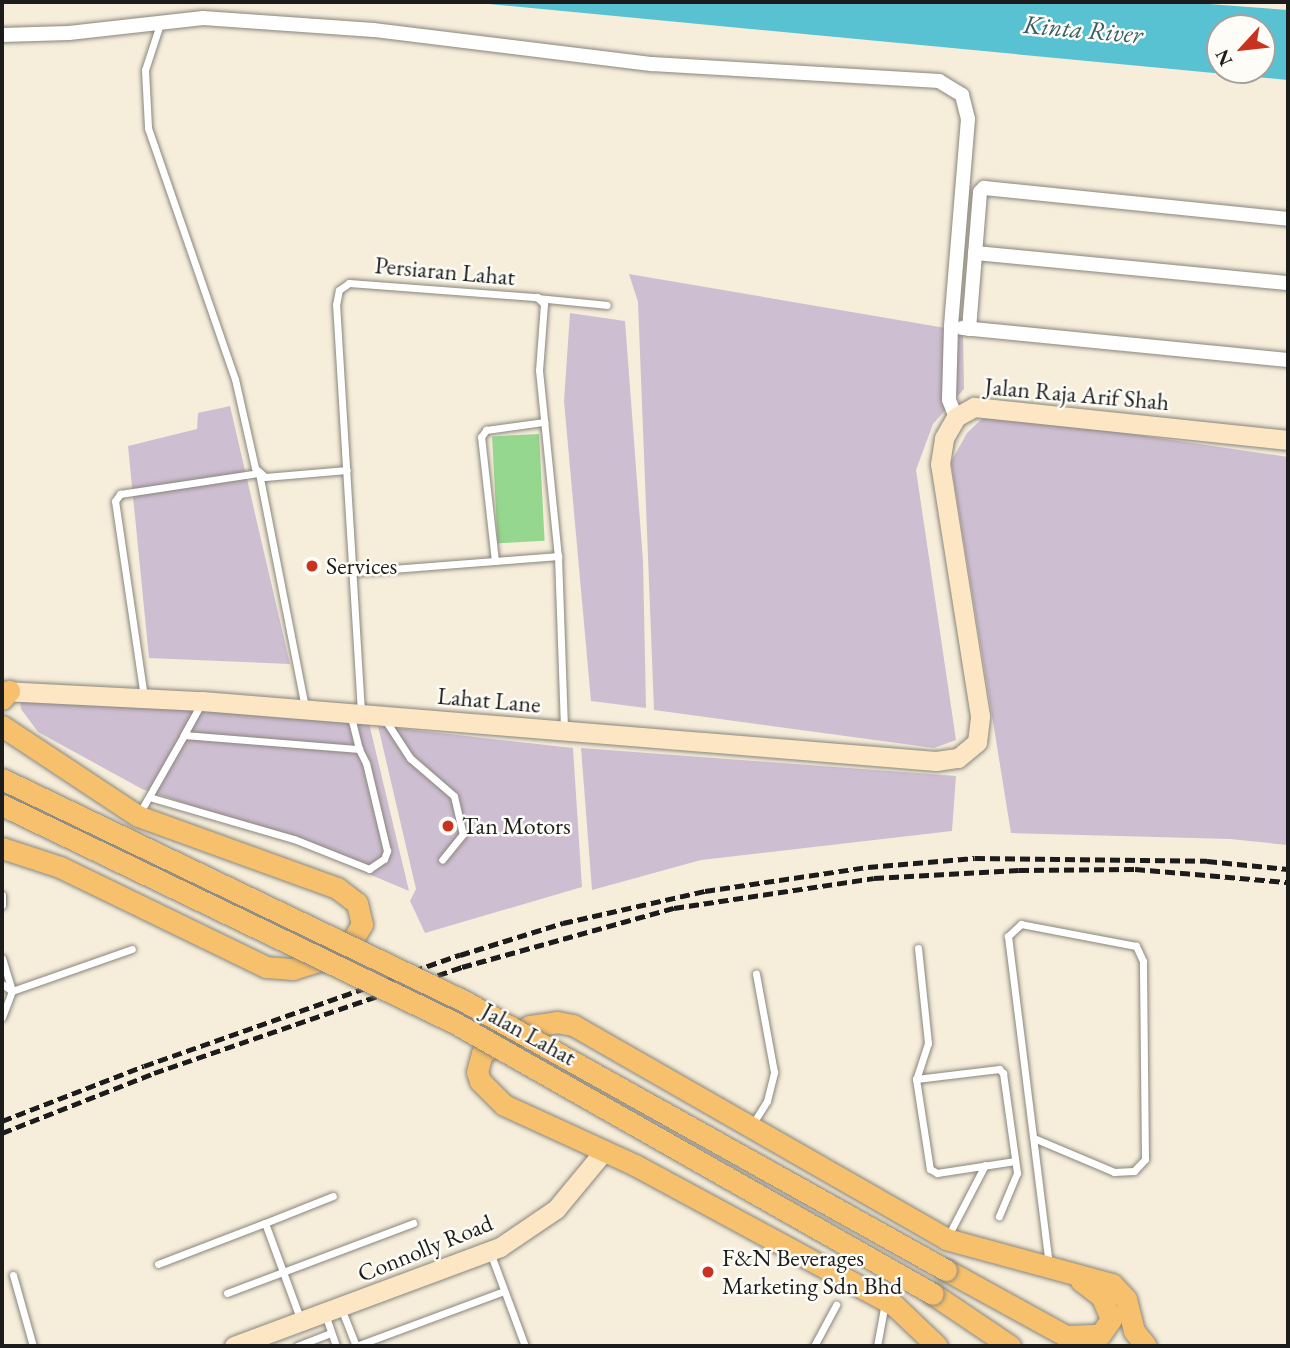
<!DOCTYPE html>
<style>
body{margin:0}
#map{position:relative;width:1290px;height:1348px;overflow:hidden;background:#f6eedb;font-family:"EB Garamond",serif}
div>[style]{position:absolute}
[style*='--x']{left:calc(var(--x)*1px);top:calc(var(--y)*1px);width:calc(var(--w)*1px);rotate:calc(var(--a)*1deg)}
.industrial>*{inset:0;background:#cebed2}
.green>*{inset:0;background:#95d78f;transform-origin:0 0}
.water>*{inset:0;background:#58c2d3}
.roads{filter:drop-shadow(0 0 2px #89857c) drop-shadow(0 0 2px #89857c)}
.lane>*{height:7px;margin:-3.5px;padding:0 3.5px;transform-origin:3.5px;border-radius:3.5px;background:#fff}
.street>*{height:14px;margin:-7px;padding:0 7px;transform-origin:7px;border-radius:7px;background:#fff}
.secondary>*{height:19px;margin:-9.5px;padding:0 9.5px;transform-origin:9.5px;border-radius:9.5px;background:#fce6c4}
.primary>*{height:21px;margin:-10.5px;padding:0 10.5px;transform-origin:10.5px;border-radius:10.5px;background:#f7c06c}
.rail>*{height:5px;margin-top:-2.5px;transform-origin:0;background:repeating-linear-gradient(90deg,#1c1c1c 0 10px,transparent 0 15px)}
.bridges{filter:drop-shadow(0 0 2px #89857c) drop-shadow(0 0 2px #89857c)}
.primary-bridge>*{height:21px;margin:-10.5px;padding:0 10.5px;transform-origin:10.5px;border-radius:10.5px;background:#f7c06c}
.dots>*{width:19px;height:19px;translate:-50% -50%;box-sizing:border-box;border:4px solid #fdfcf7;border-radius:50%}
span{translate:-50% -50%;white-space:nowrap;text-align:center;line-height:1.15;-webkit-text-stroke:5px #fdfcf7;paint-order:stroke}
.street-label{font-size:24px;color:#1c1c1c}
.poi-label{font-size:24px;color:#1c1c1c}
.left{translate:0 -50%;text-align:left}
.water-label{font-size:26px;color:#345e65;font-style:italic}
.frame{position:absolute;inset:0;border:4px solid #1c1c1c;pointer-events:none}
.north{position:absolute;left:1206px;top:14px;width:70px;height:70px;box-sizing:border-box;background:#fdfcf7;border:2px solid #a3a29f;border-radius:50%;rotate:243deg;font-size:19px;font-weight:700;line-height:28px;text-align:center;color:#1c1c1c}
.north::after{content:'';display:block;margin:auto;width:24px;height:32px;background:#c8321e;clip-path:polygon(50% 0,100% 100%,50% 72%,0 100%)}
</style>
<div id="map">
<div class="industrial">
<div style="clip-path:polygon(629px 274px,963px 331px,964px 389px,933px 424px,916px 470px,956px 740px,934px 748px,654px 710px,638px 302px)"></div>
<div style="clip-path:polygon(570px 313px,625px 321px,643px 561px,646px 708px,591px 701px,564px 401px)"></div>
<div style="clip-path:polygon(230px 406px,290px 664px,149px 658px,128px 446px,197px 429px,198px 413px)"></div>
<div style="clip-path:polygon(988px 413px,1288px 457px,1288px 845px,1230px 839px,1011px 833px,951px 462px,967px 433px)"></div>
<div style="clip-path:polygon(20px 696px,369px 723px,409px 891px,272px 833px,142px 789px,38px 732px,21px 709px)"></div>
<div style="clip-path:polygon(378px 726px,573px 748px,582px 887px,425px 933px,410px 901px,416px 889px)"></div>
<div style="clip-path:polygon(581px 748px,956px 776px,952px 831px,701px 860px,592px 890px)"></div>
</div>
<div class="green">
<div style="left:539px;top:434px;width:107px;height:47px;rotate:87deg"></div>
</div>
<div class="water">
<div style="clip-path:polygon(evenodd,468px 2px,1182px 2px,1288px 10px,1288px 80px,468px 2px,1220px 28px,1262px 28px,1262px 70px,1220px 70px,1220px 28px)"></div>
</div>
<div class="roads">
<div class="lane">
<div style="--x:160;--y:24;--w:48;--a:108.1"></div>
<div style="--x:145;--y:70;--w:58;--a:87"></div>
<div style="--x:148;--y:128;--w:266;--a:70.9"></div>
<div style="--x:235;--y:379;--w:91;--a:77.3"></div>
<div style="--x:255;--y:468;--w:13;--a:42"></div>
<div style="--x:265;--y:477;--w:82;--a:-4.9"></div>
<div style="--x:538;--y:298;--w:69;--a:5.8"></div>
<div style="--x:495;--y:561;--w:125;--a:-96.4"></div>
<div style="--x:481;--y:437;--w:9;--a:-54"></div>
<div style="--x:486;--y:430;--w:59;--a:-7.9"></div>
<div style="--x:354;--y:572;--w:205;--a:-4.5"></div>
<div style="--x:144;--y:697;--w:198;--a:-98.4"></div>
<div style="--x:115;--y:501;--w:9;--a:-54"></div>
<div style="--x:120;--y:494;--w:141;--a:-8.6"></div>
<div style="--x:259;--y:473;--w:239;--a:78.9"></div>
<div style="--x:202;--y:702;--w:38;--a:119"></div>
<div style="--x:184;--y:735;--w:176;--a:4.6"></div>
<div style="--x:359;--y:749;--w:34;--a:-104"></div>
<div style="--x:361;--y:712;--w:408;--a:-93.5"></div>
<div style="--x:336;--y:305;--w:15;--a:-79"></div>
<div style="--x:339;--y:290;--w:12;--a:-35"></div>
<div style="--x:349;--y:283;--w:189;--a:4.3"></div>
<div style="--x:537;--y:297;--w:10;--a:45"></div>
<div style="--x:544;--y:304;--w:66;--a:94.3"></div>
<div style="--x:539;--y:370;--w:187;--a:84.2"></div>
<div style="--x:558;--y:556;--w:172;--a:88"></div>
<div style="--x:384;--y:718;--w:48;--a:57"></div>
<div style="--x:410;--y:758;--w:58;--a:40.8"></div>
<div style="--x:454;--y:796;--w:39;--a:77"></div>
<div style="--x:463;--y:834;--w:33;--a:129"></div>
<div style="--x:149;--y:797;--w:151;--a:16.2"></div>
<div style="--x:294;--y:839;--w:81;--a:21.8"></div>
<div style="--x:369;--y:869;--w:18;--a:-34"></div>
<div style="--x:384;--y:859;--w:9;--a:-69"></div>
<div style="--x:387;--y:851;--w:90;--a:-103.4"></div>
<div style="--x:366;--y:763;--w:16;--a:-117"></div>
<div style="--x:139;--y:814;--w:91;--a:-60.3"></div>
<div style="--x:2;--y:895;--w:10;--a:90"></div>
<div style="--x:918;--y:948;--w:96;--a:84"></div>
<div style="--x:928;--y:1043;--w:38;--a:108"></div>
<div style="--x:916;--y:1079;--w:91;--a:81.2"></div>
<div style="--x:930;--y:1169;--w:8;--a:30"></div>
<div style="--x:937;--y:1173;--w:79;--a:-8.7"></div>
<div style="--x:2;--y:958;--w:34;--a:73"></div>
<div style="--x:12;--y:991;--w:28;--a:111"></div>
<div style="--x:2;--y:984;--w:12;--a:35"></div>
<div style="--x:12;--y:991;--w:127;--a:-19.3"></div>
<div style="--x:916;--y:1079;--w:84;--a:-6.9"></div>
<div style="--x:999;--y:1069;--w:6;--a:45"></div>
<div style="--x:1003;--y:1073;--w:101;--a:82"></div>
<div style="--x:1017;--y:1173;--w:47;--a:112.7"></div>
<div style="--x:752;--y:1125;--w:28;--a:-58"></div>
<div style="--x:767;--y:1101;--w:30;--a:-76"></div>
<div style="--x:774;--y:1072;--w:100;--a:-100.4"></div>
<div style="--x:1036;--y:1139;--w:85;--a:22.9"></div>
<div style="--x:1114;--y:1172;--w:20;--a:-3"></div>
<div style="--x:1134;--y:1171;--w:16;--a:-47"></div>
<div style="--x:1145;--y:1159;--w:198;--a:-90.6"></div>
<div style="--x:1143;--y:961;--w:17;--a:-115"></div>
<div style="--x:1136;--y:946;--w:117;--a:-169.2"></div>
<div style="--x:1021;--y:924;--w:18;--a:137"></div>
<div style="--x:1008;--y:936;--w:332;--a:82.9"></div>
<div style="--x:265;--y:1223;--w:73;--a:-21.7"></div>
<div style="--x:948;--y:1236;--w:80;--a:-62.5"></div>
<div style="--x:490;--y:1252;--w:100;--a:69.6"></div>
<div style="--x:158;--y:1264;--w:115;--a:-21"></div>
<div style="--x:265;--y:1223;--w:101;--a:69.8"></div>
<div style="--x:13;--y:1275;--w:74;--a:74.3"></div>
<div style="--x:227;--y:1293;--w:199;--a:-20.6"></div>
<div style="--x:341;--y:1308;--w:41;--a:68.5"></div>
<div style="--x:325;--y:1314;--w:34;--a:71"></div>
<div style="--x:297;--y:1346;--w:36;--a:-21"></div>
<div style="--x:356;--y:1346;--w:158;--a:-20.4"></div>
<div style="--x:814;--y:1346;--w:47;--a:-61.8"></div>
<div style="--x:877;--y:1346;--w:44;--a:-79.5"></div>
</div>
<div class="street">
<div style="--x:2;--y:35;--w:67;--a:-1.7"></div>
<div style="--x:69;--y:33;--w:135;--a:-6.4"></div>
<div style="--x:203;--y:18;--w:171;--a:4"></div>
<div style="--x:374;--y:30;--w:280;--a:7"></div>
<div style="--x:652;--y:64;--w:288;--a:3.4"></div>
<div style="--x:939;--y:81;--w:27;--a:31"></div>
<div style="--x:962;--y:95;--w:25;--a:76"></div>
<div style="--x:968;--y:119;--w:209;--a:94.7"></div>
<div style="--x:951;--y:327;--w:73;--a:91.6"></div>
<div style="--x:949;--y:400;--w:18;--a:68"></div>
<div style="--x:975;--y:253;--w:314;--a:5.5"></div>
<div style="--x:962;--y:328;--w:328;--a:5.6"></div>
<div style="--x:969;--y:329;--w:137;--a:-85.4"></div>
<div style="--x:980;--y:192;--w:6;--a:-45"></div>
<div style="--x:984;--y:188;--w:306;--a:5.8"></div>
</div>
<div class="secondary">
<div style="--x:2;--y:691;--w:200;--a:2.9"></div>
<div style="--x:202;--y:701;--w:736;--a:4.67"></div>
<div style="--x:936;--y:761;--w:22;--a:-8"></div>
<div style="--x:958;--y:758;--w:25;--a:-40"></div>
<div style="--x:977;--y:742;--w:26;--a:-83"></div>
<div style="--x:980;--y:716;--w:255;--a:-99"></div>
<div style="--x:940;--y:464;--w:26;--a:-81"></div>
<div style="--x:944;--y:438;--w:24;--a:-60"></div>
<div style="--x:956;--y:417;--w:21;--a:-29"></div>
<div style="--x:974;--y:407;--w:316;--a:6"></div>
<div style="--x:234;--y:1346;--w:284;--a:-20.4"></div>
<div style="--x:500;--y:1247;--w:68;--a:-34.2"></div>
<div style="--x:556;--y:1209;--w:75;--a:-50.4"></div>
</div>
<div class="primary">
<div style="--x:2;--y:699;--w:11;--a:-49"></div>
<div style="--x:2;--y:726;--w:163;--a:33.5"></div>
<div style="--x:138;--y:816;--w:212;--a:19.9"></div>
<div style="--x:337;--y:888;--w:25;--a:37"></div>
<div style="--x:357;--y:903;--w:22;--a:77"></div>
<div style="--x:362;--y:924;--w:20;--a:120"></div>
<div style="--x:352;--y:941;--w:36;--a:148"></div>
<div style="--x:322;--y:960;--w:30;--a:163"></div>
<div style="--x:293;--y:969;--w:27;--a:-176"></div>
<div style="--x:266;--y:967;--w:229;--a:-154.1"></div>
<div style="--x:60;--y:867;--w:61;--a:-161.9"></div>
<div style="--x:946;--y:1270;--w:158;--a:28.8"></div>
<div style="--x:933;--y:1294;--w:93;--a:34"></div>
<div style="--x:1066;--y:1336;--w:34;--a:-2"></div>
<div style="--x:1100;--y:1335;--w:19;--a:-55"></div>
<div style="--x:1111;--y:1319;--w:25;--a:-113"></div>
<div style="--x:1101;--y:1296;--w:25;--a:-143"></div>
<div style="--x:937;--y:1346;--w:59;--a:-136.4"></div>
<div style="--x:894;--y:1305;--w:294;--a:-151.6"></div>
<div style="--x:635;--y:1165;--w:144;--a:-155.4"></div>
<div style="--x:504;--y:1105;--w:34;--a:-135"></div>
<div style="--x:480;--y:1081;--w:9;--a:-108"></div>
<div style="--x:477;--y:1072;--w:20;--a:-75"></div>
<div style="--x:482;--y:1053;--w:55;--a:-29.4"></div>
<div style="--x:530;--y:1026;--w:27;--a:-8"></div>
<div style="--x:557;--y:1022;--w:16;--a:11"></div>
<div style="--x:573;--y:1025;--w:430;--a:29.8"></div>
<div style="--x:946;--y:1239;--w:172;--a:15.2"></div>
<div style="--x:1112;--y:1284;--w:21;--a:47"></div>
<div style="--x:1126;--y:1299;--w:33;--a:76"></div>
<div style="--x:1134;--y:1331;--w:19;--a:51"></div>
</div>
</div>
<div class="rail">
<div style="--x:2;--y:1121;--w:152;--a:-21.2"></div>
<div style="--x:144;--y:1066;--w:335;--a:-19.4"></div>
<div style="--x:460;--y:955;--w:108;--a:-17.3"></div>
<div style="--x:563;--y:923;--w:146;--a:-12.7"></div>
<div style="--x:705;--y:891;--w:165;--a:-8.4"></div>
<div style="--x:868;--y:867;--w:107;--a:-4.8"></div>
<div style="--x:975;--y:858;--w:232;--a:0.7"></div>
<div style="--x:1207;--y:861;--w:81;--a:5.6"></div>
<div style="--x:2;--y:1133;--w:163;--a:-21.5"></div>
<div style="--x:154;--y:1073;--w:326;--a:-19"></div>
<div style="--x:462;--y:967;--w:220;--a:-15.6"></div>
<div style="--x:674;--y:908;--w:202;--a:-8.5"></div>
<div style="--x:874;--y:878;--w:145;--a:-3.2"></div>
<div style="--x:1019;--y:870;--w:116;--a:-0.5"></div>
<div style="--x:1135;--y:869;--w:154;--a:4.9"></div>
</div>
<div class="bridges">
<div class="primary-bridge">
<div style="--x:2;--y:779;--w:513;--a:25.67"></div>
<div style="--x:464;--y:1001;--w:552;--a:29.17"></div>
<div style="--x:2;--y:805;--w:503;--a:25.7"></div>
<div style="--x:455;--y:1023;--w:549;--a:29.55"></div>
</div>
</div>
<div class="dots">
<div style="left:312px;top:566px;background:#c8321e"></div>
<div style="left:448px;top:826px;background:#c8321e"></div>
<div style="left:708px;top:1272px;background:#c8321e"></div>
</div>
<div class="street-label">
<span style="left:445px;top:271px;rotate:5deg">Persiaran Lahat</span>
<span style="left:1077px;top:394px;rotate:5deg">Jalan Raja Arif Shah</span>
<span style="left:489px;top:700px;rotate:5deg">Lahat Lane</span>
<span style="left:529px;top:1034px;rotate:29deg">Jalan Lahat</span>
<span style="left:425px;top:1248px;rotate:-22deg">Connolly Road</span>
</div>
<div class="poi-label">
<span class="left" style="left:326px;top:566px">Services</span>
<span class="left" style="left:462px;top:826px">Tan Motors</span>
<span class="left" style="left:722px;top:1272px">F&amp;N Beverages<br>Marketing Sdn Bhd</span>
</div>
<div class="water-label">
<span style="left:1083px;top:30px;rotate:5deg">Kinta River</span>
</div>
<div class="frame"></div>
<div class="north">N</div>
</div>
